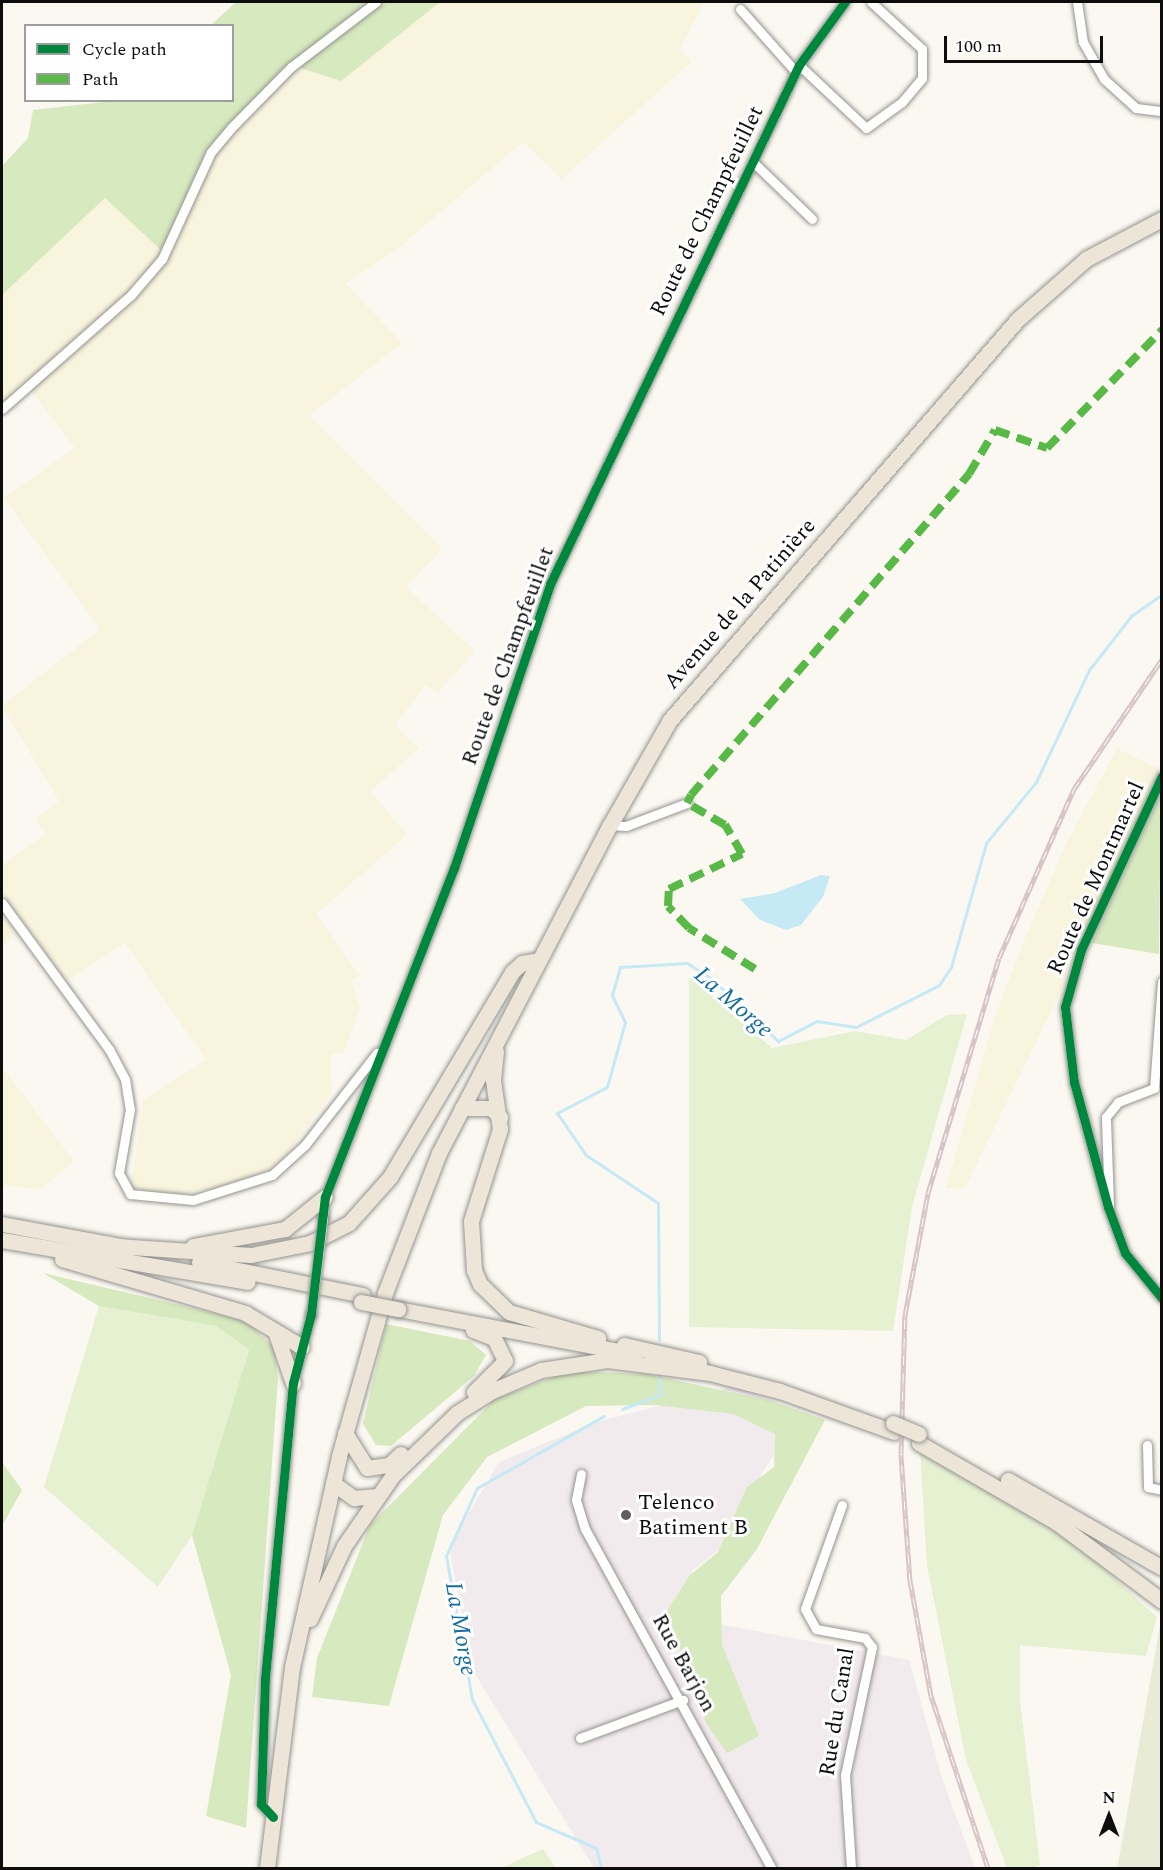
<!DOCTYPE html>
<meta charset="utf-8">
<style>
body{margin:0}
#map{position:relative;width:1163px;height:1870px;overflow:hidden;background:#fbf8f1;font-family:Spectral,serif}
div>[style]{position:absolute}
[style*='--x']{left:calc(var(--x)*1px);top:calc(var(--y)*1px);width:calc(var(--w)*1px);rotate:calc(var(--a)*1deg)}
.industrial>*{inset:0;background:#f2ebee}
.farmland>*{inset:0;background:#f8f4dd}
.green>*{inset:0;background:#e6f1d1}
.forest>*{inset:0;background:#d7e9be}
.cemetery>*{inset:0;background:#e8ebd5}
.water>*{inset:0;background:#c6e9f6}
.stream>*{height:3px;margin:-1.5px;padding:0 1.5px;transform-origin:1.5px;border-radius:1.5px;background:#c6e9f6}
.roads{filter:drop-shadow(0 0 2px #949390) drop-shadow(0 0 2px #949390)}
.street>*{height:9px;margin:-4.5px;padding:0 4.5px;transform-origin:4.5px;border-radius:4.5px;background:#fefefd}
.primary>*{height:15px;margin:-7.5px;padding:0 7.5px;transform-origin:7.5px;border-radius:7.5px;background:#ede6d8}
.rail>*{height:5px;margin-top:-2.5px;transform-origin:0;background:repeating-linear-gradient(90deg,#fff 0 9px,#d8c4c6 0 18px);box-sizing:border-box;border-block:2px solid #d8c4c6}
.bridges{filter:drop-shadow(0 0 2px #949390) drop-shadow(0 0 2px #949390)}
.street-bridge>*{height:9px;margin:-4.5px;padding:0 4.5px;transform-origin:4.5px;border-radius:4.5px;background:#fefefd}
.primary-bridge>*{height:15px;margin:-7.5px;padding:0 7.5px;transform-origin:7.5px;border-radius:7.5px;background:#ede6d8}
.quiet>*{height:8px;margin-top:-4px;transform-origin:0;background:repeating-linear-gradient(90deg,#58b947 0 15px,transparent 0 23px)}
.cycleway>*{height:9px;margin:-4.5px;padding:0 4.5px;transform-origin:4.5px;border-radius:4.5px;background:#00873e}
.dots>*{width:16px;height:16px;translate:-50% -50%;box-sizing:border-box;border:3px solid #fff;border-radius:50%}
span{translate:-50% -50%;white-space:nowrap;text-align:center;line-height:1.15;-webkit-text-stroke:6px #fff;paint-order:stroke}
.street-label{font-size:22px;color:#0d0d0d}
.poi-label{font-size:22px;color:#0d0d0d}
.left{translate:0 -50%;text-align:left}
.water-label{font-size:24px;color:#126da3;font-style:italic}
.frame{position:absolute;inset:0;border:3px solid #0d0d0d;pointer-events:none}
.legend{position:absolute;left:24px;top:24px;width:210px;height:78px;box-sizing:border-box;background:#fff;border:2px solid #9e9e9e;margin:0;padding:8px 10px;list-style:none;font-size:18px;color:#0d0d0d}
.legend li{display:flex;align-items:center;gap:12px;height:30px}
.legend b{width:30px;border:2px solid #9e9e9e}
.north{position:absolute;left:1079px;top:1786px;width:60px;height:60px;-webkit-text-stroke:4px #fff;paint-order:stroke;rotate:0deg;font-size:16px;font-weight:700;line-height:24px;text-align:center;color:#0d0d0d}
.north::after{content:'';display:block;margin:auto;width:21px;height:27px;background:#0d0d0d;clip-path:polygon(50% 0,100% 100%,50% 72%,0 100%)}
.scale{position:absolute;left:944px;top:36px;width:159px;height:27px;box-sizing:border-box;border:3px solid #0d0d0d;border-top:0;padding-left:8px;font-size:18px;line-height:21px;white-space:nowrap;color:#0d0d0d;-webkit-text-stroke:4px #fff;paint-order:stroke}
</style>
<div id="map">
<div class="industrial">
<div style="clip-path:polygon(734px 1386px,825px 1420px,791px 1429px,755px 1484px,730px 1541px,693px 1570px,682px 1617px,909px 1660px,942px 1778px,975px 1868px,594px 1868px,472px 1669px,449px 1546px,499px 1462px,597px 1422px)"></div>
</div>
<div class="farmland">
<div style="clip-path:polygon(440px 2px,704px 2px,680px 49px,691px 62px,562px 179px,523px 142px,401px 246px,346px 284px,402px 343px,309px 416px,442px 549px,406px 587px,475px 651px,438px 693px,426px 685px,395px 725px,419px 748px,371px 791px,407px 835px,316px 914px,360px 976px,351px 980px,360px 1008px,344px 1052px,330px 1055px,332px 1092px,282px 1161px,238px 1184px,168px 1196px,131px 1187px,143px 1100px,206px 1060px,125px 943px,67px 981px,2px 893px,2px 864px,46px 834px,36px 819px,59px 801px,2px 706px,100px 629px,4px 498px,75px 448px,30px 389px,2px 414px,2px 295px,105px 198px,161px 249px,216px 153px,288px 64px)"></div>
<div style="clip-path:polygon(1117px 749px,1160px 769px,1102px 898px,1071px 950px,1065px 983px,965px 1188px,946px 1188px,994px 1019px,1023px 943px,1067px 842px)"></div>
<div style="clip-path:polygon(2px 915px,15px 935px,2px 947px)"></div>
<div style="clip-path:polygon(2px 1067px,74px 1161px,41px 1189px,2px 1185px)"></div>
</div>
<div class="green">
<div style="clip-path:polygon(689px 976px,772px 1048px,855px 1031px,906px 1040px,947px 1015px,967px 1014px,912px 1207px,893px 1331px,689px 1327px)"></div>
<div style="clip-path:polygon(99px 1306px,216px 1326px,249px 1350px,192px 1535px,158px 1587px,44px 1487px)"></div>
<div style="clip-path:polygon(920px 1450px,1074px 1541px,1157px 1617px,1146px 1656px,1020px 1645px,1020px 1701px,1040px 1865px,1033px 1868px,1007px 1868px,966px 1760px,927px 1566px)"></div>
<div style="clip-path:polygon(543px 1849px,556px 1868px,501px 1868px)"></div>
</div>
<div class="forest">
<div style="clip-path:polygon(236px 2px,440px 2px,341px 81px,288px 64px,216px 153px,161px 250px,105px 198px,2px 295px,2px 166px,28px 138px,33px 110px,121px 100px,232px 100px,232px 26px,211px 25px)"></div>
<div style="clip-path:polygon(1161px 794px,1159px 954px,1092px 943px)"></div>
<div style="clip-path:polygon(43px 1273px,247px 1321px,274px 1348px,278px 1379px,246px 1828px,206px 1816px,231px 1675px,192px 1535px,249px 1350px,216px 1326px,99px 1306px)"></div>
<div style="clip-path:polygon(386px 1324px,470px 1341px,486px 1355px,474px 1376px,391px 1446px,376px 1445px,363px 1424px)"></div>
<div style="clip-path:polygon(570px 1371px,646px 1374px,768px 1400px,825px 1420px,757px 1549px,721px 1596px,722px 1645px,759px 1736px,727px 1753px,706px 1723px,667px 1611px,690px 1575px,718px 1552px,747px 1487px,774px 1467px,775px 1434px,733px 1414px,655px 1405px,586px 1406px,487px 1457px,443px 1515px,389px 1706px,312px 1697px,317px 1658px,370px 1525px,495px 1399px)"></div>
<div style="clip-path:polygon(2px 1462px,22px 1490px,2px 1526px)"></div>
</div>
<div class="cemetery">
<div style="clip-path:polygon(1161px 1619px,1161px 1868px,1117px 1868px,1122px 1842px)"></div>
</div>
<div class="water">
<div style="clip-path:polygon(821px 875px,830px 876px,823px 897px,801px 925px,786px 930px,760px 920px,740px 899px,775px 893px)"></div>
</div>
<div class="stream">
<div style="--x:659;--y:1340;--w:137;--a:-90.4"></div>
<div style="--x:658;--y:1203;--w:87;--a:-146.3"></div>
<div style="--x:586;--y:1155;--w:51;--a:-124.6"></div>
<div style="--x:557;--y:1113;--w:56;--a:-27.5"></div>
<div style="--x:607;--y:1087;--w:67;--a:-74.5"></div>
<div style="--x:625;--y:1022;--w:30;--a:-116"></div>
<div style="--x:612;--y:995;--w:29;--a:-74"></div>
<div style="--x:620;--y:967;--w:67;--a:-3.4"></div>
<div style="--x:687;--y:963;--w:30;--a:33"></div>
<div style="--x:712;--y:979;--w:91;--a:43.2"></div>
<div style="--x:778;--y:1041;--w:44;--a:-27.1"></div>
<div style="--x:817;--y:1021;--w:39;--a:9"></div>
<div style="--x:856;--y:1027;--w:93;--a:-26.8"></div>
<div style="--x:939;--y:985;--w:22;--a:-56"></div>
<div style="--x:951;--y:967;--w:129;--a:-74.2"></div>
<div style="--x:986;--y:843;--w:79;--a:-50.7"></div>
<div style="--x:1036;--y:782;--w:124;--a:-64.7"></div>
<div style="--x:1089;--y:670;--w:68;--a:-52.1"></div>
<div style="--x:1131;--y:616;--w:38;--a:-35"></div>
<div style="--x:622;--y:1409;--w:40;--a:-20.2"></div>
<div style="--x:660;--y:1395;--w:23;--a:-92"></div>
<div style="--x:601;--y:1868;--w:21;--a:-104"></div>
<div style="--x:596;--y:1848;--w:65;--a:-156.6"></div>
<div style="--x:536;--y:1822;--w:139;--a:-117.5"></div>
<div style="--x:472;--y:1699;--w:145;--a:-100.3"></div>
<div style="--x:446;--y:1556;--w:75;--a:-65.5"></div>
<div style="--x:477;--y:1488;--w:146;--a:-29.6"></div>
</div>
<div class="roads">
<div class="street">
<div style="--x:1077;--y:2;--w:40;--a:81.5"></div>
<div style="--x:1083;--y:42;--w:43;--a:60.4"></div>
<div style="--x:1104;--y:79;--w:43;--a:42.2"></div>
<div style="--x:1136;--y:108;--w:26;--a:7"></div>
<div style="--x:740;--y:9;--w:84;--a:48.4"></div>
<div style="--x:799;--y:65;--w:92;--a:43.2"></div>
<div style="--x:866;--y:128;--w:44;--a:-35.8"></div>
<div style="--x:902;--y:102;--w:31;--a:-50"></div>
<div style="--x:922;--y:78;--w:29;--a:-90"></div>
<div style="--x:922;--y:49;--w:69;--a:-137.3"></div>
<div style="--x:753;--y:162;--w:82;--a:44"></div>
<div style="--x:2;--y:409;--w:172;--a:-41.5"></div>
<div style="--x:131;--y:295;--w:48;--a:-49.3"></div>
<div style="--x:162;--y:259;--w:118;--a:-65.4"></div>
<div style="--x:211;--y:152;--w:31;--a:-50"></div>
<div style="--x:231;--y:128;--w:86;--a:-45.5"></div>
<div style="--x:291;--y:67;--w:107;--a:-37.4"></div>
<div style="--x:1162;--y:776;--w:192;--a:115"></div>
<div style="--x:1081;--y:950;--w:59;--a:105.7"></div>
<div style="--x:1065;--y:1007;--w:76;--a:83.2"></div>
<div style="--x:1074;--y:1082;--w:130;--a:74.8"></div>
<div style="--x:1108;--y:1207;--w:49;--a:69.7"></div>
<div style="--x:1125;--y:1253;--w:58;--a:50.6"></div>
<div style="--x:610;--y:825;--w:16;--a:4"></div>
<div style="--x:626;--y:826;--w:65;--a:-20.7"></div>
<div style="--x:2;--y:903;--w:181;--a:53.8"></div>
<div style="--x:109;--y:1049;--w:34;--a:62"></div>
<div style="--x:125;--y:1079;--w:30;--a:81"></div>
<div style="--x:130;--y:1109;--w:65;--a:99.8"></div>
<div style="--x:119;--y:1173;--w:24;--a:62"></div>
<div style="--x:130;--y:1194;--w:63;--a:5.4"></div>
<div style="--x:193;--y:1200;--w:83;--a:-17.6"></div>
<div style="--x:272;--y:1175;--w:45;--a:-42.3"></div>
<div style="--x:305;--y:1145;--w:117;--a:-52"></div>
<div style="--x:1109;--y:1205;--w:88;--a:-92"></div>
<div style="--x:1106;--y:1117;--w:19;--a:-51"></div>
<div style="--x:1118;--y:1102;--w:39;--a:-21"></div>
<div style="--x:1154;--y:1088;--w:107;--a:-85.7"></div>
<div style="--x:323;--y:1218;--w:21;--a:-85"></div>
<div style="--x:325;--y:1197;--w:353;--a:-68.6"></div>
<div style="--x:454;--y:868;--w:300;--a:-71.3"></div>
<div style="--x:550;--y:584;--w:576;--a:-64.37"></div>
<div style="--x:799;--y:65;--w:78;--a:-53.9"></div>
<div style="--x:1147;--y:1445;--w:42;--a:88.6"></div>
<div style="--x:1148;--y:1487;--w:14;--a:12"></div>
<div style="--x:581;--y:1474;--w:26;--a:101"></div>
<div style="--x:576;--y:1500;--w:30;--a:73"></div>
<div style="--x:585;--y:1529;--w:387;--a:61.2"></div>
<div style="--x:842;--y:1505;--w:110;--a:109.6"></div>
<div style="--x:805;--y:1609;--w:23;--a:61"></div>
<div style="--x:816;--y:1629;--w:50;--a:10.4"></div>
<div style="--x:865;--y:1638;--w:11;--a:52"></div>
<div style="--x:872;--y:1647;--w:131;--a:101.9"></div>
<div style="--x:845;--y:1775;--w:93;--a:86.3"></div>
<div style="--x:580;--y:1738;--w:110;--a:-20.3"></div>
<div style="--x:273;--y:1817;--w:18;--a:-133"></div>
<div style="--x:261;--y:1804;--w:126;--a:-88.2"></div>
<div style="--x:265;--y:1678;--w:296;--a:-84.6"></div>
<div style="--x:293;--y:1383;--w:71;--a:-75.4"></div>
</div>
<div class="primary">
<div style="--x:496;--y:1051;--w:29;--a:96"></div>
<div style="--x:493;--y:1080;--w:49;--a:81.9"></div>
<div style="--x:500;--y:1129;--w:96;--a:107.5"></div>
<div style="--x:471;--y:1221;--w:49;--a:86.5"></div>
<div style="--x:474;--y:1270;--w:15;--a:67"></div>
<div style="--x:480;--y:1284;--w:40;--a:44"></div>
<div style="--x:509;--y:1312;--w:93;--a:16.3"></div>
<div style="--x:462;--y:1108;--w:29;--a:0"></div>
<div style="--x:491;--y:1108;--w:13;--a:45"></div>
<div style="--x:2;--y:1224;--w:125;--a:10.6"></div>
<div style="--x:2;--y:1240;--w:249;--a:9.7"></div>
<div style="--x:116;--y:1246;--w:135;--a:3.8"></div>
<div style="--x:251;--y:1255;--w:60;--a:-11.5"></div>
<div style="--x:310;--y:1243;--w:44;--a:-27.1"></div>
<div style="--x:349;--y:1223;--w:62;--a:-48.3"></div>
<div style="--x:390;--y:1177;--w:239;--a:-59.2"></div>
<div style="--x:512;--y:972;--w:13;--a:-42"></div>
<div style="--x:522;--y:963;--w:17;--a:-10"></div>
<div style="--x:193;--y:1246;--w:94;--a:-10.5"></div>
<div style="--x:285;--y:1229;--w:51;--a:-38.7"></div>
<div style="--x:62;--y:1259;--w:191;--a:16.4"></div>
<div style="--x:245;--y:1313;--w:66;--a:30.8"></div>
<div style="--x:199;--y:1262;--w:167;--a:11.4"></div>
<div style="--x:398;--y:1309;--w:240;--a:10.8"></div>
<div style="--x:473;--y:1330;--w:22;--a:21"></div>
<div style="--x:494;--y:1338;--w:25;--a:64"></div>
<div style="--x:505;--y:1361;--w:44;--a:135"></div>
<div style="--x:276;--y:1334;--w:52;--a:70.9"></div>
<div style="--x:624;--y:1345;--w:77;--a:12.8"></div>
<div style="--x:698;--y:1370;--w:85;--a:14.4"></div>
<div style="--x:780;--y:1391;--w:121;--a:19.8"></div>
<div style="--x:345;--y:1433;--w:41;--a:57.8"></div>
<div style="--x:367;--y:1468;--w:22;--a:-8"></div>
<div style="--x:389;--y:1465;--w:16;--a:-43"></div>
<div style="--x:919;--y:1443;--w:158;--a:30"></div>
<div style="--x:1056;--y:1522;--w:132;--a:36.7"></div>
<div style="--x:1008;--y:1480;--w:177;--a:29.7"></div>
<div style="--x:333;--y:1483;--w:26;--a:36"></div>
<div style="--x:354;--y:1498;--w:23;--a:-5"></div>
<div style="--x:310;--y:1619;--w:81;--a:-65"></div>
<div style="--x:344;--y:1546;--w:86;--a:-55.4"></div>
<div style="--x:393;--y:1475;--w:89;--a:-44.1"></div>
<div style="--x:457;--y:1413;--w:41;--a:-32.2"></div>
<div style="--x:492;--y:1391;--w:53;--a:-23.2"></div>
<div style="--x:541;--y:1370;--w:67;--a:-8.6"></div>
<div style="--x:607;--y:1360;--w:102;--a:7.3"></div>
<div style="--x:267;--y:1868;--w:203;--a:-82.9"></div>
<div style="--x:292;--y:1667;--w:216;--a:-77.4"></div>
<div style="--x:339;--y:1456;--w:169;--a:-74.2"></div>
<div style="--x:385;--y:1293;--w:150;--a:-68.9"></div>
<div style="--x:439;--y:1153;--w:370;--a:-62.5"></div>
<div style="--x:610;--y:825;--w:121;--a:-60.3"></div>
<div style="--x:670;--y:720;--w:531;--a:-49.05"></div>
<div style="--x:1018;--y:319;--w:91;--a:-41.4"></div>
<div style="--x:1086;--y:259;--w:86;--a:-27.8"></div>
</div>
</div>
<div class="rail">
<div style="--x:988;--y:1868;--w:181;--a:-108.3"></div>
<div style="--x:931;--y:1696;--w:117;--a:-100.3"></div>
<div style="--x:910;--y:1581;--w:127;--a:-94.1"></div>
<div style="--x:901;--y:1454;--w:139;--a:-88.4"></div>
<div style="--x:905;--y:1315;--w:124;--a:-79.3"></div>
<div style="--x:928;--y:1193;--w:245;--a:-73.2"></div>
<div style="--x:999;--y:958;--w:185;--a:-66.1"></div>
<div style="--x:1074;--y:789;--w:157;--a:-55.9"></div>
</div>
<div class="bridges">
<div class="street-bridge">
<div style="--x:311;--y:1314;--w:97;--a:-82.9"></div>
</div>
<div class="primary-bridge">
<div style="--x:361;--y:1302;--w:38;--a:11"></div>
<div style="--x:893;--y:1423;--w:28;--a:23"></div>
</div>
</div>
<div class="quiet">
<div style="--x:755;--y:969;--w:78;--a:-148.2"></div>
<div style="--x:689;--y:928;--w:30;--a:-134"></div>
<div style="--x:668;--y:906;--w:17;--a:-87"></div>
<div style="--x:669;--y:889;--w:81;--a:-25.6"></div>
<div style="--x:742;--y:854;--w:34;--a:-120"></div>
<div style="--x:725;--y:825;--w:44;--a:-149.9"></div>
<div style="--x:687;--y:803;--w:9;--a:-63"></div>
<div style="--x:691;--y:795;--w:425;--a:-49.1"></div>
<div style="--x:969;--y:474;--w:51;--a:-59.4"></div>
<div style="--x:995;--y:430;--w:55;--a:19.1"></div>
<div style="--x:1047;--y:448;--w:165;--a:-45.7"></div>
</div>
<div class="cycleway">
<div style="--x:1162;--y:776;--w:192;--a:115"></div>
<div style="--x:1081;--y:950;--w:59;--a:105.7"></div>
<div style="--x:1065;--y:1007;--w:76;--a:83.2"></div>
<div style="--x:1074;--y:1082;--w:130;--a:74.8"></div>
<div style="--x:1108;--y:1207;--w:49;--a:69.7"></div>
<div style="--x:1125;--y:1253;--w:58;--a:50.6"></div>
<div style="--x:273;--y:1817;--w:18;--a:-133"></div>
<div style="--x:261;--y:1804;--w:126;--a:-88.2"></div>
<div style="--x:265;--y:1678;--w:296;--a:-84.6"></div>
<div style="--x:293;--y:1383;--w:71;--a:-75.4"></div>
<div style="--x:311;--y:1314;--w:118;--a:-83.2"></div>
<div style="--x:325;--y:1197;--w:353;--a:-68.6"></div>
<div style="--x:454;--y:868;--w:300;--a:-71.3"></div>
<div style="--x:550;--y:584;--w:576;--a:-64.37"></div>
<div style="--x:799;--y:65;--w:78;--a:-53.9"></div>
</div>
<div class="dots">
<div style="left:626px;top:1515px;background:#605f5d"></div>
</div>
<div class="street-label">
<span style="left:707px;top:211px;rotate:-64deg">Route de Champfeuillet</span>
<span style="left:740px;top:604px;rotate:-49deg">Avenue de la Patinière</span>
<span style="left:508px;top:656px;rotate:-70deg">Route de Champfeuillet</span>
<span style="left:1096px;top:878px;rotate:-66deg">Route de Montmartel</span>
<span style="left:684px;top:1663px;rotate:61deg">Rue Barjon</span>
<span style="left:837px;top:1712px;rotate:-81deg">Rue du Canal</span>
</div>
<div class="poi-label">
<span class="left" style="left:638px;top:1515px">Telenco<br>Batiment B</span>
</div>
<div class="water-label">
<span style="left:733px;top:1003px;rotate:41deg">La Morge</span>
<span style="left:460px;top:1629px;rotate:80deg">La Morge</span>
</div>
<div class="frame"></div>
<ul class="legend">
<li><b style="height:8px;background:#00873e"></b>Cycle path</li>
<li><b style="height:8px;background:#58b947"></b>Path</li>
</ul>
<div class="north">N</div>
<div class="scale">100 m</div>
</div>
